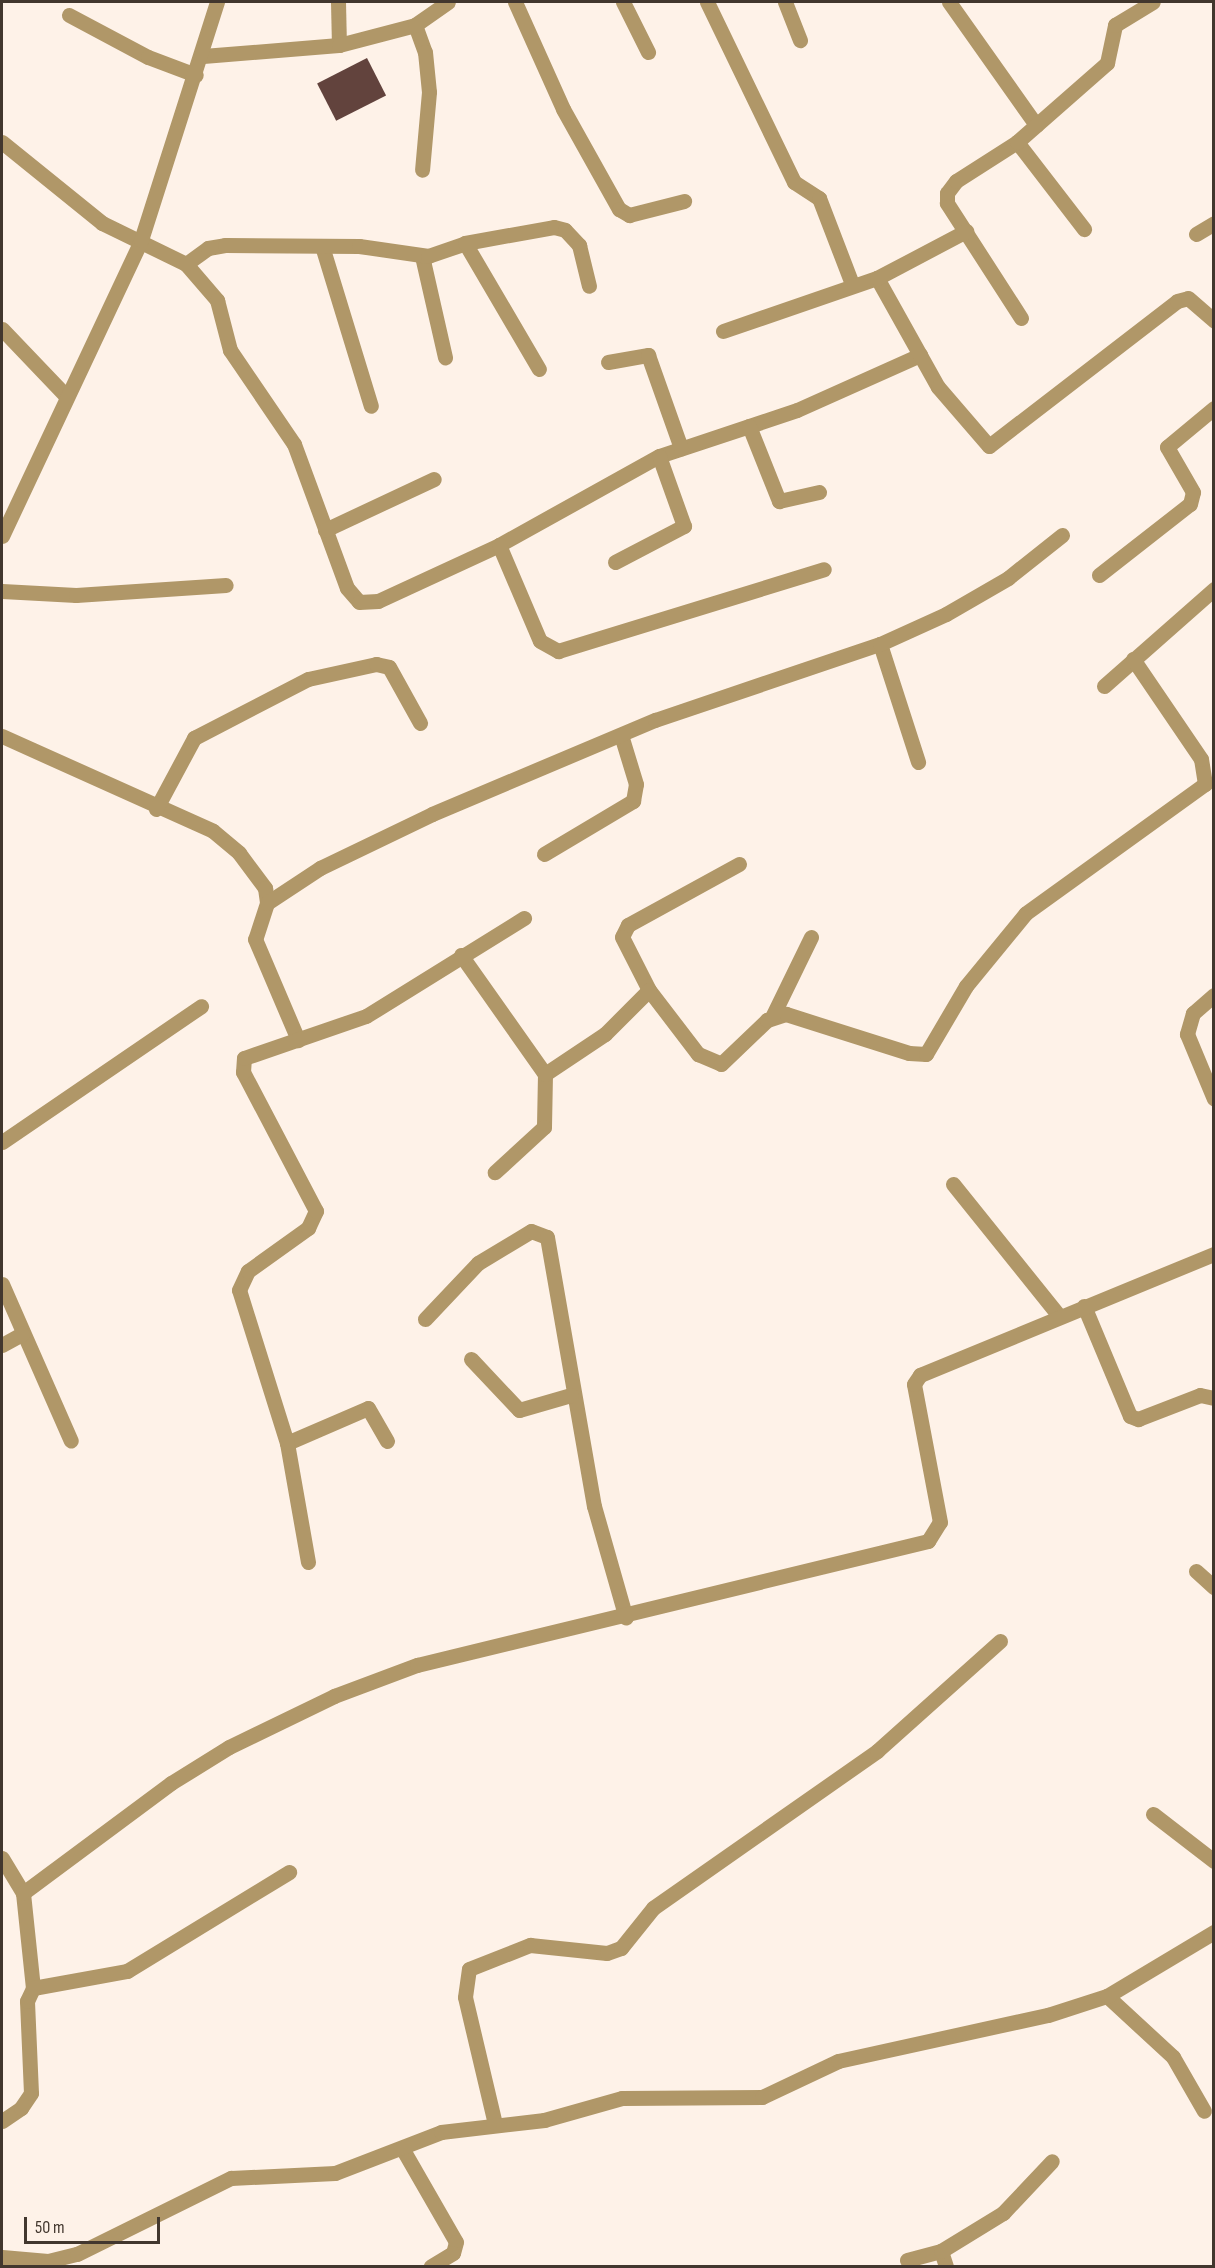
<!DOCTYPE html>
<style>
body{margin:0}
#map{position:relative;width:1215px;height:2268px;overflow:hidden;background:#fef2e8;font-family:"Sofia Sans Condensed",sans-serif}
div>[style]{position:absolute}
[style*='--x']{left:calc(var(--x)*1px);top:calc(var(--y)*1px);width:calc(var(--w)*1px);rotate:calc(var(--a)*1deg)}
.building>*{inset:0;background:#62433d;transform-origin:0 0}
.minor>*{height:15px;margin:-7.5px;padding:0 7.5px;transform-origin:7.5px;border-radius:7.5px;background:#b09768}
span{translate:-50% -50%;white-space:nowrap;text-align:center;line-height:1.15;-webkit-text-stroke:6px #fef2e8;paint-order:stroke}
.frame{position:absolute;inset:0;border:3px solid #42372e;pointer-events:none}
.scale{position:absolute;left:24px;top:2217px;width:136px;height:27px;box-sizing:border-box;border:3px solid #42372e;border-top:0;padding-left:8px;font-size:18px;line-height:21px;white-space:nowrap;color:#42372e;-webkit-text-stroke:4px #fef2e8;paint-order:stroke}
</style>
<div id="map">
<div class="building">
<div style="left:367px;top:58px;width:42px;height:56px;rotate:63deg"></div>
</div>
<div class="minor">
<div style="--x:338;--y:2;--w:43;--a:88.7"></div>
<div style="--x:515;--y:2;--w:117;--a:65.8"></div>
<div style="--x:563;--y:109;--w:115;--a:60.8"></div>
<div style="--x:619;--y:209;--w:12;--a:31"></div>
<div style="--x:629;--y:215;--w:57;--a:-14.3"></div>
<div style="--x:623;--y:2;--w:56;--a:63.4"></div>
<div style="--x:707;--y:2;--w:200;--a:64.2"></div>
<div style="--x:794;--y:182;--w:30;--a:33"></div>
<div style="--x:819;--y:198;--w:92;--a:69"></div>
<div style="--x:785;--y:2;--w:41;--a:68.5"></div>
<div style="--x:949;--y:2;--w:151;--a:54.7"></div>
<div style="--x:69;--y:15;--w:89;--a:28"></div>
<div style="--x:148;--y:57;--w:51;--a:20.6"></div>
<div style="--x:415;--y:25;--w:29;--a:70"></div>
<div style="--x:425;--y:52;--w:40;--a:84.3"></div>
<div style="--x:429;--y:92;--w:78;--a:95.1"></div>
<div style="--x:203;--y:56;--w:136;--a:-4.6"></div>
<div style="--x:339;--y:45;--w:79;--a:-14.7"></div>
<div style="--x:415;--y:25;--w:40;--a:-34.9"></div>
<div style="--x:2;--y:142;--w:129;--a:39"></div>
<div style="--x:102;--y:223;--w:93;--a:26"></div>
<div style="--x:186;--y:264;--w:48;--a:49.3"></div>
<div style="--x:217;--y:300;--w:52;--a:75.4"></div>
<div style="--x:230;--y:350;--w:114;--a:55.8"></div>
<div style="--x:294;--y:444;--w:153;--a:69.8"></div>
<div style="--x:347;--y:588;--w:18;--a:49"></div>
<div style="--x:359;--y:602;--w:19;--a:-3"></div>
<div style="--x:378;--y:601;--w:133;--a:-24.8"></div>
<div style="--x:499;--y:545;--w:183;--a:-29.1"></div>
<div style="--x:659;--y:456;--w:145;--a:-18.4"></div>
<div style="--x:797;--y:410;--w:135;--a:-24.1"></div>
<div style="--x:1017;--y:142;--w:110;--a:52.4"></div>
<div style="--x:1196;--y:234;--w:21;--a:-31"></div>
<div style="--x:465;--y:243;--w:146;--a:59.6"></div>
<div style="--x:322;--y:246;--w:167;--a:73"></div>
<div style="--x:422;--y:256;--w:104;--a:77.2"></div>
<div style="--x:186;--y:264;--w:27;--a:-36"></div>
<div style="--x:208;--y:248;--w:17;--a:-10"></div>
<div style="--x:225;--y:245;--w:134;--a:0.4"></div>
<div style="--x:359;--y:246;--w:70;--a:8.2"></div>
<div style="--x:428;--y:256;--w:39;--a:-19"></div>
<div style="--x:465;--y:243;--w:90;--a:-10.2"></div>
<div style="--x:554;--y:227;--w:11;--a:15"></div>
<div style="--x:565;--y:230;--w:21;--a:47"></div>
<div style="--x:579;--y:245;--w:42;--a:76.3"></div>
<div style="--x:877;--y:278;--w:125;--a:60.8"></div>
<div style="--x:938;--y:387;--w:78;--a:49.2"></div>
<div style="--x:989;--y:446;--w:237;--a:-37.6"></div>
<div style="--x:1177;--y:301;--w:11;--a:-15"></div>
<div style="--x:1188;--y:298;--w:35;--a:41"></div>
<div style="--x:1021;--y:318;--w:137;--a:-122.8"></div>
<div style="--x:947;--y:203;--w:10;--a:-90"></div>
<div style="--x:947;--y:193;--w:15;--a:-53"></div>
<div style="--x:956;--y:181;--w:72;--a:-32.6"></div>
<div style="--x:1017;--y:142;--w:120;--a:-41.3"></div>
<div style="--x:1107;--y:63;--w:39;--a:-78"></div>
<div style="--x:1115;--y:25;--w:44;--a:-31.2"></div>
<div style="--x:2;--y:329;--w:93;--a:46.3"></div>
<div style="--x:723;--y:331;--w:163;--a:-19"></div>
<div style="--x:877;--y:278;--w:101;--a:-27.8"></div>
<div style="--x:608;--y:362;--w:41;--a:-9.9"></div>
<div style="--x:648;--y:355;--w:99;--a:70.5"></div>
<div style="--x:749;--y:426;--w:81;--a:68.2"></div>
<div style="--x:779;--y:501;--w:41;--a:-12.7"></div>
<div style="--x:325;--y:530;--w:120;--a:-25.1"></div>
<div style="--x:2;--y:536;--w:327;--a:-64.8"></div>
<div style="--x:141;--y:240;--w:250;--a:-72.3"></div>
<div style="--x:499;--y:545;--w:104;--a:66.9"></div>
<div style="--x:540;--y:641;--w:21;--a:29"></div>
<div style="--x:558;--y:651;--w:278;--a:-17.1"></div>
<div style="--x:615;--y:562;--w:78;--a:-27.6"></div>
<div style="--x:684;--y:526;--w:74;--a:-109.7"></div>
<div style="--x:1099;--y:575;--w:115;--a:-38"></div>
<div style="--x:1190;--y:504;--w:12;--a:-76"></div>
<div style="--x:1193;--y:492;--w:52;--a:-120"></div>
<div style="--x:1167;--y:447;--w:61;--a:-39.7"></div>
<div style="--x:2;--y:591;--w:74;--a:3.1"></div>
<div style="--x:76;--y:595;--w:150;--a:-3.8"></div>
<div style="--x:880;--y:644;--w:124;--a:72.1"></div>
<div style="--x:1104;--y:686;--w:147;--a:-41.4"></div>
<div style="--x:2;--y:736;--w:231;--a:24.2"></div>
<div style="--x:213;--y:831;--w:34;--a:40"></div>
<div style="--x:239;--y:853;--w:44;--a:53.4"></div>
<div style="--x:265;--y:888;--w:15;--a:82"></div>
<div style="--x:267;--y:903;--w:38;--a:108"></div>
<div style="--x:255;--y:939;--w:110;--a:66.9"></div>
<div style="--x:156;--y:809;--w:81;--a:-61.8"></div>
<div style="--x:194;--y:738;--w:128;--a:-27.4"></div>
<div style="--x:308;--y:679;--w:70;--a:-12.4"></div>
<div style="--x:376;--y:664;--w:13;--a:13"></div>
<div style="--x:389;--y:667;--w:64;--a:61"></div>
<div style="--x:544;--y:854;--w:104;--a:-30.8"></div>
<div style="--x:633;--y:801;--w:17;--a:-80"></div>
<div style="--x:636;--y:784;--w:51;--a:-107"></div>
<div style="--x:739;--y:864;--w:127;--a:151.2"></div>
<div style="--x:628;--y:925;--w:13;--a:117"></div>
<div style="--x:622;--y:937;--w:59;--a:63"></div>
<div style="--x:649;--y:990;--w:81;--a:52.6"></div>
<div style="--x:698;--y:1054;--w:25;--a:23"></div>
<div style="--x:721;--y:1064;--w:64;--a:-43.7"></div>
<div style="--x:767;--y:1020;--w:20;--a:-18"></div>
<div style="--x:786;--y:1014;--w:129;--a:17.6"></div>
<div style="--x:909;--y:1053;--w:17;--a:3"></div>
<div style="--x:926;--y:1054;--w:79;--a:-59.5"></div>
<div style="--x:966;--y:986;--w:94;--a:-50.6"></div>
<div style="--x:1026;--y:913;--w:221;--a:-35.8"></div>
<div style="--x:1205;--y:784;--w:25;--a:-99"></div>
<div style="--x:1201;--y:759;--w:121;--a:-124.2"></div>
<div style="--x:267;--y:903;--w:64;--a:-33.4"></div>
<div style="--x:320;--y:868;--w:124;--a:-25.7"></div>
<div style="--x:432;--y:814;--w:242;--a:-22.9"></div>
<div style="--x:655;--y:720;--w:237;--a:-18.7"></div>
<div style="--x:880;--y:644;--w:72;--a:-24.4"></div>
<div style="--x:946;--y:614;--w:72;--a:-30.1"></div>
<div style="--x:1008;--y:578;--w:69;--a:-38.5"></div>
<div style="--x:461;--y:955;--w:146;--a:54.8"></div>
<div style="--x:545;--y:1074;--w:53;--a:91.1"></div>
<div style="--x:544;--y:1127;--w:67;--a:137.4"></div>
<div style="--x:1214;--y:995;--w:28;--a:139"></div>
<div style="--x:1193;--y:1013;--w:22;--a:106"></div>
<div style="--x:1187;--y:1034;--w:70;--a:67.4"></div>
<div style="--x:772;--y:1017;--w:89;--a:-64"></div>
<div style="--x:545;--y:1074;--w:72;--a:-33.7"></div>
<div style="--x:605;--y:1034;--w:62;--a:-45"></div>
<div style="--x:2;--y:1142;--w:241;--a:-34.3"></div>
<div style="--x:953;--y:1184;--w:169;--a:51.2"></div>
<div style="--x:2;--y:1284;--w:171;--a:66.3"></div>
<div style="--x:1084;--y:1306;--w:119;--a:67.3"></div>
<div style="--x:1130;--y:1416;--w:9;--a:21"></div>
<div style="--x:1138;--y:1419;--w:66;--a:-21.2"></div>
<div style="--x:1200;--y:1395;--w:14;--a:12"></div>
<div style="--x:425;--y:1319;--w:77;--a:-46.6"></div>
<div style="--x:478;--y:1263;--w:62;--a:-31.1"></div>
<div style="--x:531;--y:1231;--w:17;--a:21"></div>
<div style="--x:547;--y:1237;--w:273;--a:80.1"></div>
<div style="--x:594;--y:1506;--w:116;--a:74.1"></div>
<div style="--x:2;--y:1345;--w:23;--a:-29"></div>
<div style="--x:471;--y:1359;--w:70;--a:46.7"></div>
<div style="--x:519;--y:1410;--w:54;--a:-16.1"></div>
<div style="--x:287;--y:1443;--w:88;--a:-23.4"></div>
<div style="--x:368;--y:1408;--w:38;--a:60"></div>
<div style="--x:308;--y:1562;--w:121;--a:-100"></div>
<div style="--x:287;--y:1443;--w:160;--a:-107.4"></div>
<div style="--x:239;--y:1290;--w:21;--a:-65"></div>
<div style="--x:248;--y:1271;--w:74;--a:-35.6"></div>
<div style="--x:308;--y:1228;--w:19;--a:-65"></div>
<div style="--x:316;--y:1211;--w:157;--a:-117.7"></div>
<div style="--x:243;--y:1072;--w:14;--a:-86"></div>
<div style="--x:244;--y:1058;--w:129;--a:-19"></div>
<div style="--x:366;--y:1016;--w:186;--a:-31.8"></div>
<div style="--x:1196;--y:1571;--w:24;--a:42"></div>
<div style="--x:1153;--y:1814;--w:77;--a:37.6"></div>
<div style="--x:2;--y:1858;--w:41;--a:59"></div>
<div style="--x:23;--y:1893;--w:96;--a:84"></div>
<div style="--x:23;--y:1893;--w:184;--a:-36.6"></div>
<div style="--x:171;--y:1783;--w:68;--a:-31.8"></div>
<div style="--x:229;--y:1747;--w:117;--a:-25.9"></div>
<div style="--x:334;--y:1696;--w:89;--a:-20.5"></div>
<div style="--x:417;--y:1665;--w:526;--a:-13.64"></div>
<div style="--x:928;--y:1541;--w:22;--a:-58"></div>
<div style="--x:940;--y:1522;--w:140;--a:-100.7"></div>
<div style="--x:914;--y:1384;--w:11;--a:-56"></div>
<div style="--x:920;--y:1375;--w:318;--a:-22.4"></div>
<div style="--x:1107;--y:1996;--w:90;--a:42.7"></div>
<div style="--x:1173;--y:2057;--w:62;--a:60.1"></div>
<div style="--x:2;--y:2121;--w:23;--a:-34"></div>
<div style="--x:21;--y:2108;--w:18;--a:-56"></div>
<div style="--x:31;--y:2093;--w:92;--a:-92.5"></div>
<div style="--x:27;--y:2001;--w:14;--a:-65"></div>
<div style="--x:33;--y:1988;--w:96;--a:-10.3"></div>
<div style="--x:127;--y:1971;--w:190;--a:-31.4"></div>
<div style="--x:495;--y:2124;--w:130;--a:-103.3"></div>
<div style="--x:465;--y:1997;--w:28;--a:-82"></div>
<div style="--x:469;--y:1969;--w:66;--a:-21.5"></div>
<div style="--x:530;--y:1945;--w:77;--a:5.9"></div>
<div style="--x:607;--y:1953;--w:15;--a:-20"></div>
<div style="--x:621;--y:1948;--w:51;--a:-51.3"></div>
<div style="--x:653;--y:1908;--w:274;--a:-35"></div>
<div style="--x:877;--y:1751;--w:165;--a:-41.8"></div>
<div style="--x:402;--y:2148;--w:108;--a:60.1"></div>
<div style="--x:456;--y:2242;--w:11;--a:105"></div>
<div style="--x:453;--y:2253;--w:26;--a:149"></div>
<div style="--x:941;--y:2251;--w:16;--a:72"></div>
<div style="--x:2;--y:2257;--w:46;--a:5"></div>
<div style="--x:48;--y:2261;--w:30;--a:-14"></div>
<div style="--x:77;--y:2254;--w:172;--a:-26.3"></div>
<div style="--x:231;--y:2178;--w:104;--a:-2.8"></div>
<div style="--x:335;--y:2173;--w:114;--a:-21.1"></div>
<div style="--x:441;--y:2132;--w:104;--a:-6.6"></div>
<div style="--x:544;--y:2120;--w:81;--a:-15.8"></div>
<div style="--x:622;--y:2098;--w:140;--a:-0.4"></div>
<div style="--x:762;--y:2097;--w:84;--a:-25.3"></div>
<div style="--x:838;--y:2061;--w:215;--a:-12.4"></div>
<div style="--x:1048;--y:2015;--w:62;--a:-17.9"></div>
<div style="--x:1107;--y:1996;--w:125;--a:-30.9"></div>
<div style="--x:907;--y:2260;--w:35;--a:-15"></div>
<div style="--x:941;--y:2251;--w:73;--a:-31.5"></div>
<div style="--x:1003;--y:2213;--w:71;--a:-46.7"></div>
</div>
<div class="frame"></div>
<div class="scale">50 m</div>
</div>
